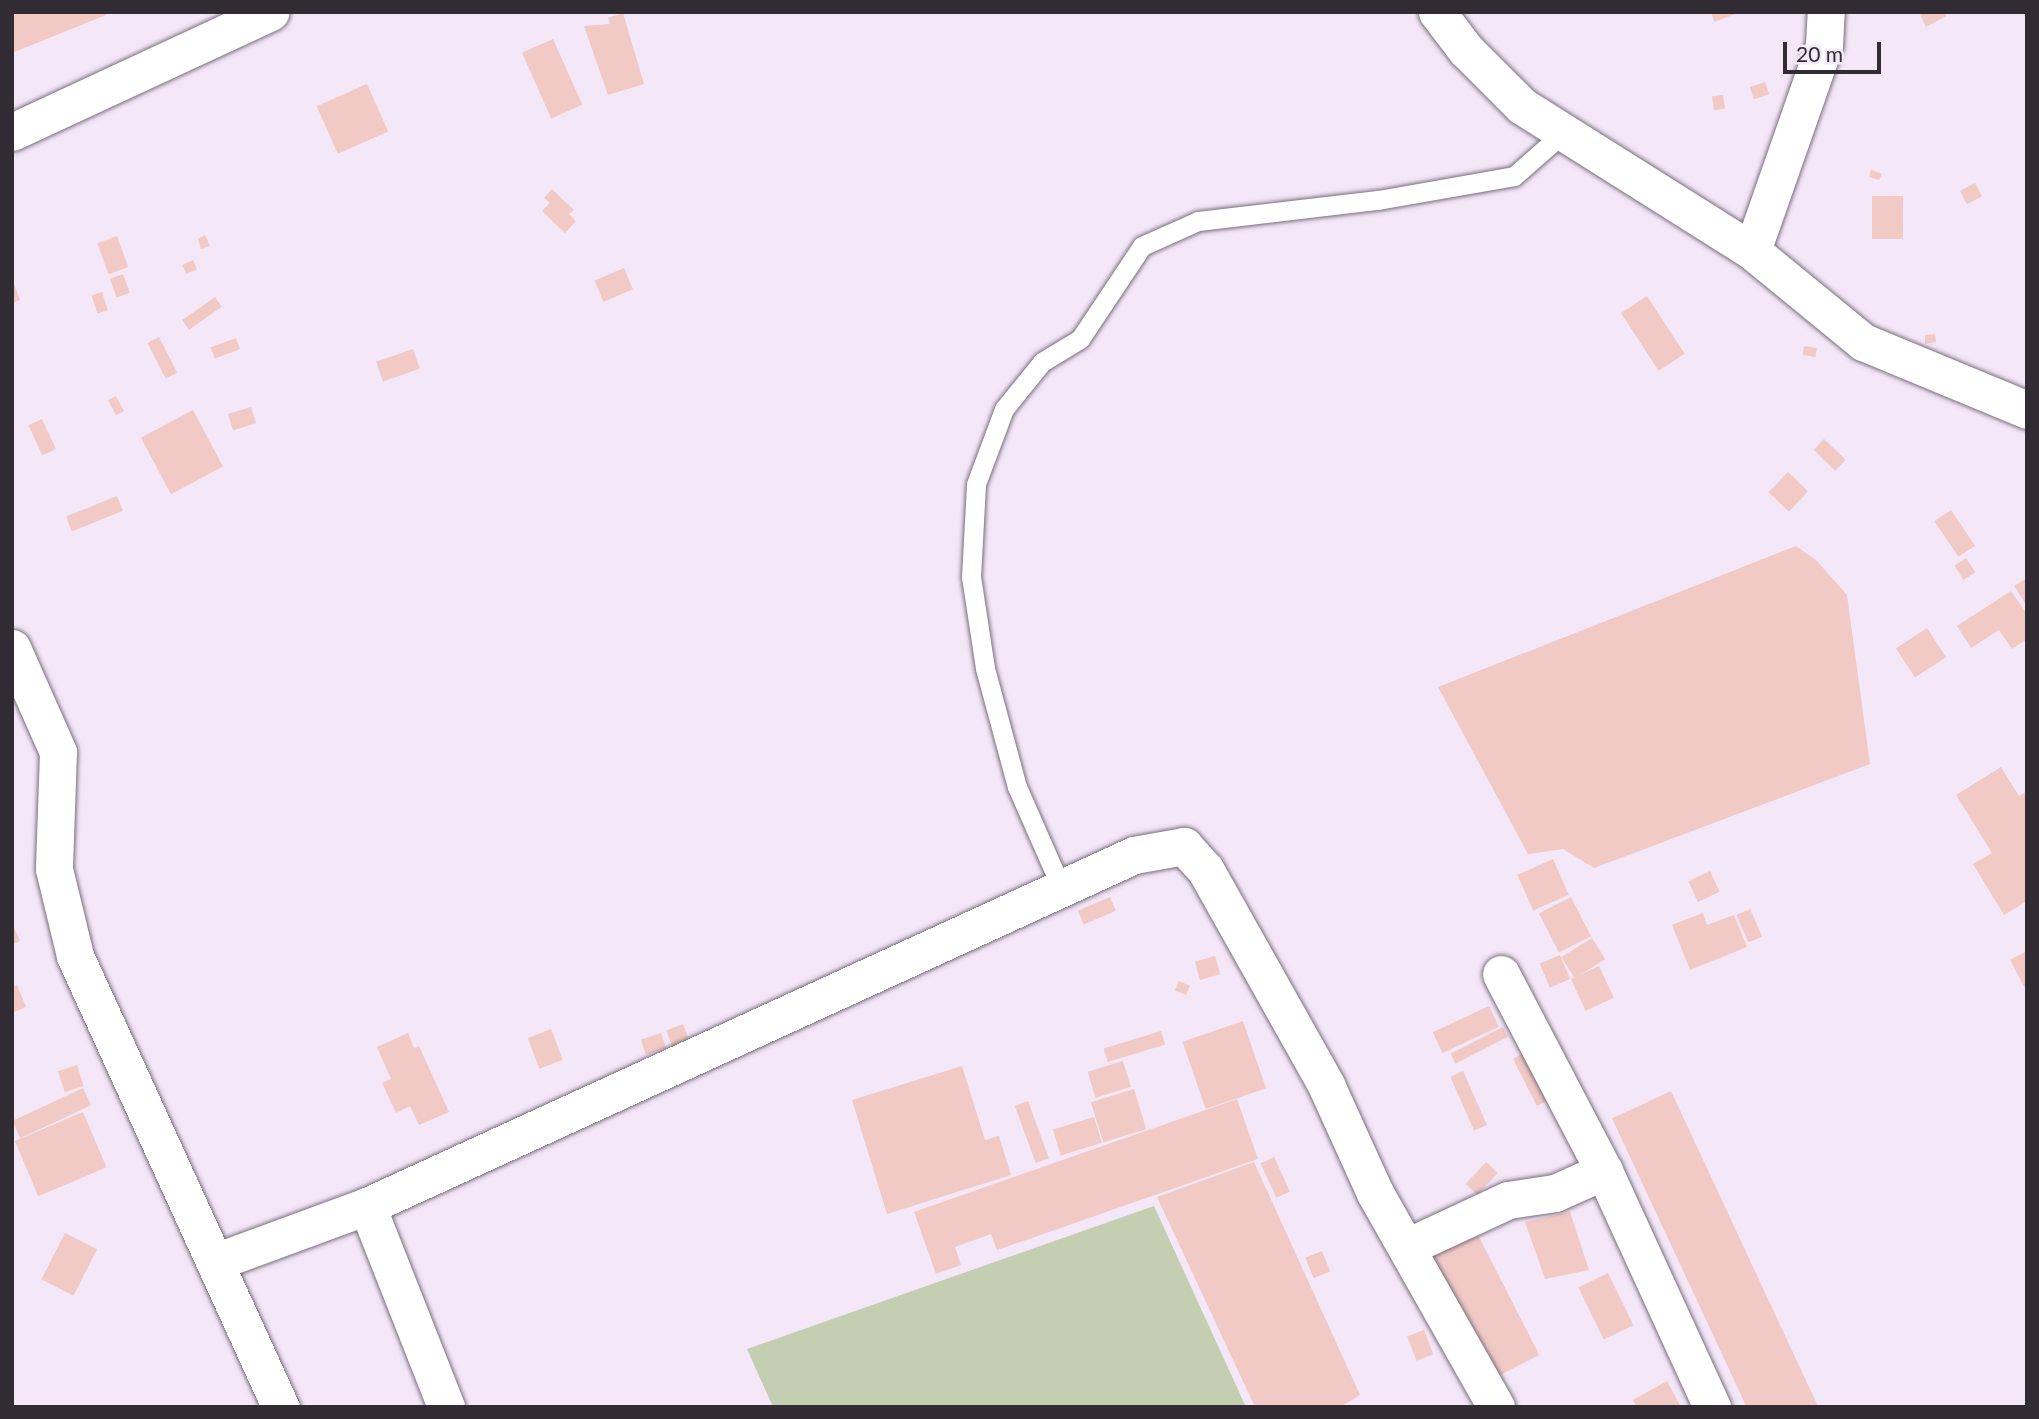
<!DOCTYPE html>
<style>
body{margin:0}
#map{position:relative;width:2039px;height:1419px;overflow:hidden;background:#f4e7f8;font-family:Lato,sans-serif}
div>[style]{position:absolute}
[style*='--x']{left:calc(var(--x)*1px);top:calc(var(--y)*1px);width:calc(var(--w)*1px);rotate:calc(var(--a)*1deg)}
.green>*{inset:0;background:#c4cfb2}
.building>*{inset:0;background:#f1cac5;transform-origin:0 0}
.roads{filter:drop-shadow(0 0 2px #7a6e7d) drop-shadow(0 0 2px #7a6e7d)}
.service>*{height:19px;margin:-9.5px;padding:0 9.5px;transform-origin:9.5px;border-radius:9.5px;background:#fff}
.minor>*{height:37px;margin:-18.5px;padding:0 18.5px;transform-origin:18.5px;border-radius:18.5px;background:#fff}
span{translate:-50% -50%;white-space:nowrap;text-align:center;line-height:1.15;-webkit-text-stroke:7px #f4e7f8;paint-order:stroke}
.frame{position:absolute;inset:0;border:14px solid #312c33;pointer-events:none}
.scale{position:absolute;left:1783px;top:42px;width:98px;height:32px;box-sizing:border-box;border:4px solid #312c33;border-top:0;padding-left:9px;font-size:21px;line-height:24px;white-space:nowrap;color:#312c33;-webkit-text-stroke:5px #f4e7f8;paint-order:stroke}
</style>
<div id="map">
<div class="green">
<div style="clip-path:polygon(1154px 1206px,1246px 1407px,773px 1407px,747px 1349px)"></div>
</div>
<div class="building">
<div style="clip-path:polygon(12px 12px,105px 12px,106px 15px,12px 53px)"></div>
<div style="clip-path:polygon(1711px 12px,1738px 12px,1738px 13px,1714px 22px)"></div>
<div style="clip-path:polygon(1919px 12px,1944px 12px,1946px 16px,1926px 27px)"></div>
<div style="clip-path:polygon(623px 13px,644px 84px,608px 95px,584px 26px,610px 24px,608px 18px)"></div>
<div style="left:553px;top:39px;width:72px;height:34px;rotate:66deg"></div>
<div style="left:1765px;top:82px;width:13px;height:16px;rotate:72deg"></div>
<div style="left:367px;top:84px;width:52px;height:55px;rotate:66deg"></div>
<div style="left:1723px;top:95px;width:14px;height:11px;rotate:82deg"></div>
<div style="clip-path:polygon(1871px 170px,1882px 174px,1879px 180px,1869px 177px)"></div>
<div style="left:1975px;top:183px;width:15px;height:17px;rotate:62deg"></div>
<div style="clip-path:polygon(552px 189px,574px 210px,569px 214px,576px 221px,565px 233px,542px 211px,550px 203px,544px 198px)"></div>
<div style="left:1872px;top:196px;width:31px;height:43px"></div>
<div style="clip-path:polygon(205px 235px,210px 246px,201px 249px,198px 239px)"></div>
<div style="left:117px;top:236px;width:33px;height:21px;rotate:70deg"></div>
<div style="left:193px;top:260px;width:10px;height:12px;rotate:66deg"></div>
<div style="left:624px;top:268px;width:23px;height:32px;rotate:67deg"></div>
<div style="left:123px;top:274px;width:20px;height:14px;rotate:70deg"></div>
<div style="clip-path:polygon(12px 279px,20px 300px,12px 303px)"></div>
<div style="left:102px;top:292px;width:19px;height:11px;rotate:72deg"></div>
<div style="left:1647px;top:296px;width:69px;height:31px;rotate:57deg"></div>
<div style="left:215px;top:297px;width:12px;height:40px;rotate:55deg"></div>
<div style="clip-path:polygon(1935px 334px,1936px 342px,1925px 344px,1925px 335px)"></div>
<div style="left:159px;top:337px;width:40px;height:13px;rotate:63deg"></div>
<div style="left:236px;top:338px;width:12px;height:27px;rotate:70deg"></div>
<div style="left:1804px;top:346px;width:13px;height:9px;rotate:9deg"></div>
<div style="left:413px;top:349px;width:21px;height:39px;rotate:71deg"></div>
<div style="left:116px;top:396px;width:17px;height:9px;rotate:62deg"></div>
<div style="left:251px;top:407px;width:17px;height:24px;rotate:73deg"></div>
<div style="left:193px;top:410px;width:64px;height:59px;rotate:62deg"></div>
<div style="left:42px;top:419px;width:33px;height:15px;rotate:65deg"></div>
<div style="left:1824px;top:439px;width:30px;height:15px;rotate:44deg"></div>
<div style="left:1788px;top:472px;width:28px;height:28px;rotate:44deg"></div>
<div style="left:117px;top:496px;width:16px;height:55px;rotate:68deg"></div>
<div style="left:1951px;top:510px;width:43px;height:20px;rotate:56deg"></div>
<div style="clip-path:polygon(1796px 546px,1817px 561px,1847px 595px,1870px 764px,1594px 868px,1563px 849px,1528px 854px,1438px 687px)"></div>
<div style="left:1966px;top:558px;width:17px;height:14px;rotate:57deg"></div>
<div style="clip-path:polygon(2027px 578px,2027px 606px,2014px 586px)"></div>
<div style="clip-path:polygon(2011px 591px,2027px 614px,2027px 639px,2012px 649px,1999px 630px,1971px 648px,1957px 626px)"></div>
<div style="left:1927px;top:628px;width:35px;height:37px;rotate:57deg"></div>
<div style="clip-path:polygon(2001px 767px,2019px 796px,2027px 791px,2027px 901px,2004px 915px,1973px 864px,1992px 853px,1956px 795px)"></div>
<div style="left:1553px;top:859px;width:39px;height:39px;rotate:66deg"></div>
<div style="left:1710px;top:871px;width:23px;height:24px;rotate:65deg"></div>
<div style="left:1110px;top:897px;width:15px;height:35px;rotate:67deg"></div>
<div style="left:1571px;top:897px;width:44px;height:36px;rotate:63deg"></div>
<div style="left:1750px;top:909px;width:30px;height:15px;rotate:66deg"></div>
<div style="clip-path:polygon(1703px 913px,1707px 925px,1734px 915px,1747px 947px,1690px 970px,1672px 925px)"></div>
<div style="clip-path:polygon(12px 923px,20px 941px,12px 945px)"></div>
<div style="left:1592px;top:938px;width:25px;height:36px;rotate:58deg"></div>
<div style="clip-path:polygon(2027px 951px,2027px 992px,2010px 960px)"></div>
<div style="left:1560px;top:955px;width:26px;height:22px;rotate:67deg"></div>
<div style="left:1215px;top:956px;width:19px;height:21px;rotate:74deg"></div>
<div style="left:1599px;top:966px;width:35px;height:31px;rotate:65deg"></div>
<div style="left:1179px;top:981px;width:12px;height:10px;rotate:24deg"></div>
<div style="clip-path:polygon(17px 985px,26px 1007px,12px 1013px,12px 987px)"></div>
<div style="left:1489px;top:1006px;width:23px;height:62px;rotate:65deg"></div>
<div style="left:1243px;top:1021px;width:71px;height:64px;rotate:71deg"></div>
<div style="left:683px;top:1024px;width:17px;height:18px;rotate:69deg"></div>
<div style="left:1503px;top:1027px;width:11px;height:59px;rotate:63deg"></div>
<div style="left:551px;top:1029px;width:33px;height:25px;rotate:69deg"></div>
<div style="left:1161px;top:1031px;width:14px;height:60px;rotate:73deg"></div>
<div style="clip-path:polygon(408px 1033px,414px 1048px,419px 1046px,449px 1112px,419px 1125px,410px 1106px,396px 1113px,382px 1083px,391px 1079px,377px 1047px)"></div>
<div style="left:661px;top:1033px;width:16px;height:21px;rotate:72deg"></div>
<div style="clip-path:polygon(1529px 1050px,1550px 1099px,1537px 1106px,1513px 1059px)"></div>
<div style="left:1123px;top:1061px;width:27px;height:37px;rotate:73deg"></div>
<div style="left:77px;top:1065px;width:22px;height:20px;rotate:72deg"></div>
<div style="clip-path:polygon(962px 1066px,985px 1140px,999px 1136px,1011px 1175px,887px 1214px,852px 1100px)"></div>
<div style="left:1463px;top:1071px;width:59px;height:14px;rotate:66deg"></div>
<div style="left:83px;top:1088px;width:19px;height:78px;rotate:65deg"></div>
<div style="left:1134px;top:1089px;width:42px;height:45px;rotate:73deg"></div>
<div style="left:1671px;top:1091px;width:349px;height:65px;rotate:65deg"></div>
<div style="clip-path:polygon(1237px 1099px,1258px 1159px,997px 1250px,991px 1234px,955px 1247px,961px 1265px,936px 1274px,914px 1212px)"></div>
<div style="left:1028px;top:1101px;width:61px;height:14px;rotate:70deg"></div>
<div style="left:83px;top:1112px;width:60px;height:74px;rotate:67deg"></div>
<div style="left:1094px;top:1117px;width:27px;height:43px;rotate:73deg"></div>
<div style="left:1274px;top:1157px;width:38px;height:15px;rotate:65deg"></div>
<div style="clip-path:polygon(1254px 1162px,1360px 1395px,1340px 1407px,1255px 1407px,1157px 1197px)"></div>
<div style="left:1486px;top:1162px;width:16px;height:30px;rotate:43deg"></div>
<div style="clip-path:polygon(1570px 1212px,1589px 1270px,1545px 1279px,1525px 1222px)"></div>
<div style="left:1473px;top:1225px;width:146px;height:51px;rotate:63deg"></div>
<div style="left:65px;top:1233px;width:36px;height:52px;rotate:27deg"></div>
<div style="left:1322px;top:1251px;width:22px;height:18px;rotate:68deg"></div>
<div style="left:1608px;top:1273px;width:58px;height:33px;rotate:64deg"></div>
<div style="left:1424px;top:1330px;width:26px;height:18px;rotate:69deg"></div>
<div style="clip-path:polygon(1667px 1381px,1681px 1407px,1637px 1407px,1633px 1400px)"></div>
</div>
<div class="roads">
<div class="service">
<div style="--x:1061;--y:887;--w:109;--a:-113.7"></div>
<div style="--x:1017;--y:787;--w:123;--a:-105.1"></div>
<div style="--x:985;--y:668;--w:92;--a:-98.7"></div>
<div style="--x:971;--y:577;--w:93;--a:-86.9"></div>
<div style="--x:976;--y:484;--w:80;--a:-69.5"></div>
<div style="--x:1004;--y:409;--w:60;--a:-51"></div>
<div style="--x:1042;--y:362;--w:44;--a:-31.2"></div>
<div style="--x:1080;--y:339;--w:112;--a:-56.3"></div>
<div style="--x:1142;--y:246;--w:61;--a:-24.1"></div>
<div style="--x:1198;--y:221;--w:181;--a:-6.7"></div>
<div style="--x:1378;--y:200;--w:138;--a:-10"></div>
<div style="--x:1514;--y:176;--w:67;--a:-41.3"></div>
</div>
<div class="minor">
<div style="--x:1437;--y:12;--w:48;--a:52.7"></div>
<div style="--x:1466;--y:50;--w:79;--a:45"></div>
<div style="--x:1522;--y:106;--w:272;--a:32.2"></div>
<div style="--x:1752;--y:251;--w:144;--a:39.3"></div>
<div style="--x:1863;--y:342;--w:178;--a:22.5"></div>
<div style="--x:12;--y:132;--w:285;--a:-24.9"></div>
<div style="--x:1752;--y:251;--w:218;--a:-70.7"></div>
<div style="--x:1824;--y:45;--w:33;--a:-87"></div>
<div style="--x:12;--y:648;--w:114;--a:66.1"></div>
<div style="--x:58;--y:752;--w:117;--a:92"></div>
<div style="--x:54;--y:869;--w:89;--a:76.4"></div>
<div style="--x:75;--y:956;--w:496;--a:65.5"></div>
<div style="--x:1501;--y:974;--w:222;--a:62.4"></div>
<div style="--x:1604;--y:1171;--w:260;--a:65.4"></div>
<div style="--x:367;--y:1206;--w:216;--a:68.5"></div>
<div style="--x:1409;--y:1246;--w:109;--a:-24.9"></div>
<div style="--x:1508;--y:1200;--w:48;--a:-8.5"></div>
<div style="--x:1555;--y:1193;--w:54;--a:-24.2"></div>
<div style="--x:215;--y:1262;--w:162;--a:-20.2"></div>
<div style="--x:367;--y:1206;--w:843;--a:-24.59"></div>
<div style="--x:1134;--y:855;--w:51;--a:-10.2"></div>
<div style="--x:1184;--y:846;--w:31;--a:48"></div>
<div style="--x:1205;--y:869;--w:248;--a:60.7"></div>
<div style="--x:1326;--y:1085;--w:119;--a:65.6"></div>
<div style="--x:1375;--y:1193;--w:246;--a:60.5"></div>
</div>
</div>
<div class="frame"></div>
<div class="scale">20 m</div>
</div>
